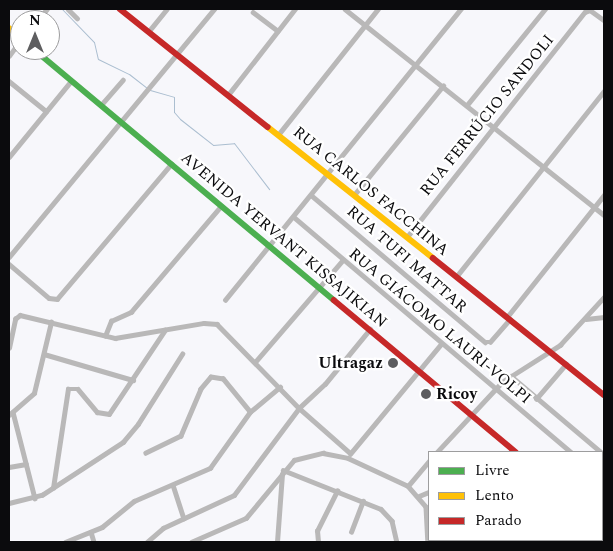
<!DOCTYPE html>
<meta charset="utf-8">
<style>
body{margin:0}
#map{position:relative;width:613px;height:551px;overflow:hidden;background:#f7f7fb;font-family:Spectral,serif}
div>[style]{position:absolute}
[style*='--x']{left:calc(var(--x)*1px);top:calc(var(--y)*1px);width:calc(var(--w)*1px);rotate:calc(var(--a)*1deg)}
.stream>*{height:1px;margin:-0.5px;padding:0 0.5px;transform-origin:0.5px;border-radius:0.5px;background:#abbed0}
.street>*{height:4.5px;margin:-2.25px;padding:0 2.25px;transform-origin:2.25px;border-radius:2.25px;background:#b9b8b8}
.fast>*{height:5.5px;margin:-2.75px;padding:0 2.75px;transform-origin:2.75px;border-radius:2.75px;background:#4caf50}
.slow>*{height:5.5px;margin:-2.75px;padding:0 2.75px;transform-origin:2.75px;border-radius:2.75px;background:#ffc107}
.jam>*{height:5.5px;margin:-2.75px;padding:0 2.75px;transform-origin:2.75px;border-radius:2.75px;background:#c62828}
.dots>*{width:14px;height:14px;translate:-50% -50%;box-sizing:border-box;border:2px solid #fff;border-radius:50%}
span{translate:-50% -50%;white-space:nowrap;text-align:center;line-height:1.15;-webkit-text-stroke:4.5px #fff;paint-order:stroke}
.street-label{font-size:16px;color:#0b0b0d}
.poi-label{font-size:16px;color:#0b0b0d;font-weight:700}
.right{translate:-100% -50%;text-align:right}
.left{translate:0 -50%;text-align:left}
.frame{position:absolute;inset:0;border:10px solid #0b0b0d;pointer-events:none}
.legend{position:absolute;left:428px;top:451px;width:175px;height:90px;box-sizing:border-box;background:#fff;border:1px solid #9d9d9e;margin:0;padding:6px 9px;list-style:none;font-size:15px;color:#0b0b0d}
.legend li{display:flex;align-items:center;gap:10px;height:25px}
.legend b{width:25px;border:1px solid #9d9d9e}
.north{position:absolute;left:10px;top:10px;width:50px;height:50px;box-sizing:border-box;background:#fff;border:1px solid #9d9d9e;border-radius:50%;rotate:0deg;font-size:14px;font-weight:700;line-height:20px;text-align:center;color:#0b0b0d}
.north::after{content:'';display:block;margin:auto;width:18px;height:22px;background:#5e5e60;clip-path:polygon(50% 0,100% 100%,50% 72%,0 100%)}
</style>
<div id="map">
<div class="stream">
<div style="--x:62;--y:9;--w:46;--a:45.9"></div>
<div style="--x:94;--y:42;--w:17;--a:77"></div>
<div style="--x:98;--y:59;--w:34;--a:26"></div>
<div style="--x:129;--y:74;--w:23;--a:38"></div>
<div style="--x:150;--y:90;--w:25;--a:16"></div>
<div style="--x:174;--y:97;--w:15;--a:90"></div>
<div style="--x:174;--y:112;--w:9;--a:49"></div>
<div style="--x:180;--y:119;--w:42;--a:38.2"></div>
<div style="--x:213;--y:145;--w:21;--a:-5"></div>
<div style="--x:234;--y:143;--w:58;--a:52.7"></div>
</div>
<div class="street">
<div style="--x:68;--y:9;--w:13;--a:45"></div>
<div style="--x:345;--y:9;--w:331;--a:38.5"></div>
<div style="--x:253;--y:12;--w:31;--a:37"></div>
<div style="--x:38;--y:20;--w:14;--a:-51"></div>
<div style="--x:149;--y:31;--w:28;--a:-51"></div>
<div style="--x:9;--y:56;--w:19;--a:-54"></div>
<div style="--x:9;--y:81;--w:48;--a:39"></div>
<div style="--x:228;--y:95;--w:109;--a:-52.1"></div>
<div style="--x:101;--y:105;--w:33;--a:-49"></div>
<div style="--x:467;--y:105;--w:124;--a:-50.9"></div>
<div style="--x:278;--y:135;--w:161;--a:-51.6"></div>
<div style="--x:9;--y:157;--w:98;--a:-50.8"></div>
<div style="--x:311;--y:195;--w:228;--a:40.2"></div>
<div style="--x:485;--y:342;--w:5;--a:0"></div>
<div style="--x:490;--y:342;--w:30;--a:-49"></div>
<div style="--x:354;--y:195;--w:141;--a:-50.8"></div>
<div style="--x:295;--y:218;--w:362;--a:40.3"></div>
<div style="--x:407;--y:237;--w:287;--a:-51.7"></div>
<div style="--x:585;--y:12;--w:5;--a:-22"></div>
<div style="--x:590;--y:10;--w:17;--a:36"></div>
<div style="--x:9;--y:257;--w:322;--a:-50.4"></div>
<div style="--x:9;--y:264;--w:52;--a:40.4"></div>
<div style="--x:49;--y:298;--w:8;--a:7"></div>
<div style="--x:57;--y:299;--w:177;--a:-49.8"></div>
<div style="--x:456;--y:277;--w:238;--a:-51.5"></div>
<div style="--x:225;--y:300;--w:375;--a:-51"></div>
<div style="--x:507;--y:317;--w:156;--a:-51.5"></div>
<div style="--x:586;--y:319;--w:18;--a:-6"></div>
<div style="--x:105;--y:336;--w:16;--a:-68"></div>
<div style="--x:111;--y:321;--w:22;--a:-24"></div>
<div style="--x:131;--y:312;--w:139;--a:-49.7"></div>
<div style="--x:9;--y:348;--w:30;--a:-78"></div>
<div style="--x:15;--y:319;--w:6;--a:-39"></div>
<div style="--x:20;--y:315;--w:98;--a:13.6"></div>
<div style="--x:115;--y:338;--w:90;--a:-9.6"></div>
<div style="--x:204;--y:323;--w:13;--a:4"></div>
<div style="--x:217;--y:324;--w:117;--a:45.7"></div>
<div style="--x:299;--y:408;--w:68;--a:41.4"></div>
<div style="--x:44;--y:354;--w:93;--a:16.3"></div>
<div style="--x:256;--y:361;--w:133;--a:-49.3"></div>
<div style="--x:511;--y:376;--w:118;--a:40.2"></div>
<div style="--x:536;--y:399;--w:46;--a:-49.4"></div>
<div style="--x:13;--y:412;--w:89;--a:75.7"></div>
<div style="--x:250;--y:412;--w:39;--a:-40"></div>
<div style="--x:9;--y:415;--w:33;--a:-41"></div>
<div style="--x:34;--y:393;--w:73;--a:-76.5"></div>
<div style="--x:437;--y:452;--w:96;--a:-47.1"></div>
<div style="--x:502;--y:382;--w:69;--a:-32.5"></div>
<div style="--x:560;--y:345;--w:65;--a:-47.5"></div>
<div style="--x:350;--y:454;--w:143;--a:-50.4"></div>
<div style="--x:9;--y:467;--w:17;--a:-10"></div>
<div style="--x:283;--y:470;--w:105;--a:21.7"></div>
<div style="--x:381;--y:509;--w:16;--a:47"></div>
<div style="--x:392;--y:521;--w:22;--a:77"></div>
<div style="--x:602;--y:478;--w:3;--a:45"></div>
<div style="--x:173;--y:485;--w:35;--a:72"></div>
<div style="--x:408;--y:486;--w:33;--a:-50"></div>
<div style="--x:53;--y:488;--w:100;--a:-81.4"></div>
<div style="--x:68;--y:389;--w:10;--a:0"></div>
<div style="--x:78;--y:389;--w:30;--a:50"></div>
<div style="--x:97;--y:412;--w:12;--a:9"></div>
<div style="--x:109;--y:414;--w:101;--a:-56.3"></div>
<div style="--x:419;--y:496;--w:11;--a:-22"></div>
<div style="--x:9;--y:503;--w:34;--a:-14"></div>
<div style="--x:42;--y:495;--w:97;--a:-33.2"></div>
<div style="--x:123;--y:442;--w:23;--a:-50"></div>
<div style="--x:138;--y:424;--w:83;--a:-57.8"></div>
<div style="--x:91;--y:532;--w:10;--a:73"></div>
<div style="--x:351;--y:532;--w:33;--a:-69"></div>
<div style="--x:581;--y:540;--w:3;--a:45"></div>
<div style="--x:65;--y:542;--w:40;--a:-22"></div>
<div style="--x:102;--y:527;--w:41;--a:-39.1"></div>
<div style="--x:134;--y:501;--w:83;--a:-23.5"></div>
<div style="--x:210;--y:468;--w:69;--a:-54.5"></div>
<div style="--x:250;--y:412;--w:43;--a:-129.3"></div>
<div style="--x:223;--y:379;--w:12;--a:-171"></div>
<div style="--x:211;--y:377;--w:16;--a:130"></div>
<div style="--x:201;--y:389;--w:51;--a:113.1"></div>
<div style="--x:181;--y:436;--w:39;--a:154"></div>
<div style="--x:147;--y:542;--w:21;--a:-41"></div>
<div style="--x:163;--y:528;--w:78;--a:-24.9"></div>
<div style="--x:234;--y:495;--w:109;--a:-53.2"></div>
<div style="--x:299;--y:408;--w:35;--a:-43"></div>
<div style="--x:325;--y:384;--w:71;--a:-50.7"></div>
<div style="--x:191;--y:542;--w:60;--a:-23.6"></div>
<div style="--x:246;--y:518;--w:75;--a:-50.4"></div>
<div style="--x:294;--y:460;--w:30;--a:-14"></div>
<div style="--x:323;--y:453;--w:25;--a:11"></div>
<div style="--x:348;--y:458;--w:66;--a:25"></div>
<div style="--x:408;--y:486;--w:28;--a:49"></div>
<div style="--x:426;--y:507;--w:35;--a:87"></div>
<div style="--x:277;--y:542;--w:68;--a:-85.8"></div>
<div style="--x:318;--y:542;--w:11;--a:-95"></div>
<div style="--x:317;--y:531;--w:45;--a:-63.4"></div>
<div style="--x:458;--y:542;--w:2;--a:-63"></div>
<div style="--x:503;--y:542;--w:3;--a:-45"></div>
<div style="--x:537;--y:542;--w:2;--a:-63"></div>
<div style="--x:575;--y:542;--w:2;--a:-63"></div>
</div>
<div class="fast">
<div style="--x:35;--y:50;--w:390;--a:39.9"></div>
<div style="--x:602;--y:494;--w:2;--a:0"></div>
</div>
<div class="slow">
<div style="--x:9;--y:28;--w:14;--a:39"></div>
<div style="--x:268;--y:127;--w:211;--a:38.4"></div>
</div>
<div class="jam">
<div style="--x:120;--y:9;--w:189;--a:38.6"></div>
<div style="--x:433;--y:258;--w:219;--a:38.7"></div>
<div style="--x:334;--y:300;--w:237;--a:39.9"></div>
</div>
<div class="dots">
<div style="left:393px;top:363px;background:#5e5e60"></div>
<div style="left:426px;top:394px;background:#5e5e60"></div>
</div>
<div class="street-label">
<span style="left:487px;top:115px;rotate:-51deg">RUA FERRÚCIO SANDOLI</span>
<span style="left:371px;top:191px;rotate:39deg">RUA CARLOS FACCHINA</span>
<span style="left:284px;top:240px;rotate:40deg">AVENIDA YERVANT KISSAJIKIAN</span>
<span style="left:407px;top:259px;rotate:41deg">RUA TUFI MATTAR</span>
<span style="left:440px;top:326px;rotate:40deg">RUA GIÁCOMO LAURI-VOLPI</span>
</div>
<div class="poi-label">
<span class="right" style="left:383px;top:363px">Ultragaz</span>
<span class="left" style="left:436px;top:394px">Ricoy</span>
</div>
<div class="frame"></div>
<ul class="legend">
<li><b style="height:6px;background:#4caf50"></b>Livre</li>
<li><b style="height:6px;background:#ffc107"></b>Lento</li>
<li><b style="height:6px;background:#c62828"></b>Parado</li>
</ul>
<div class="north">N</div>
</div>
